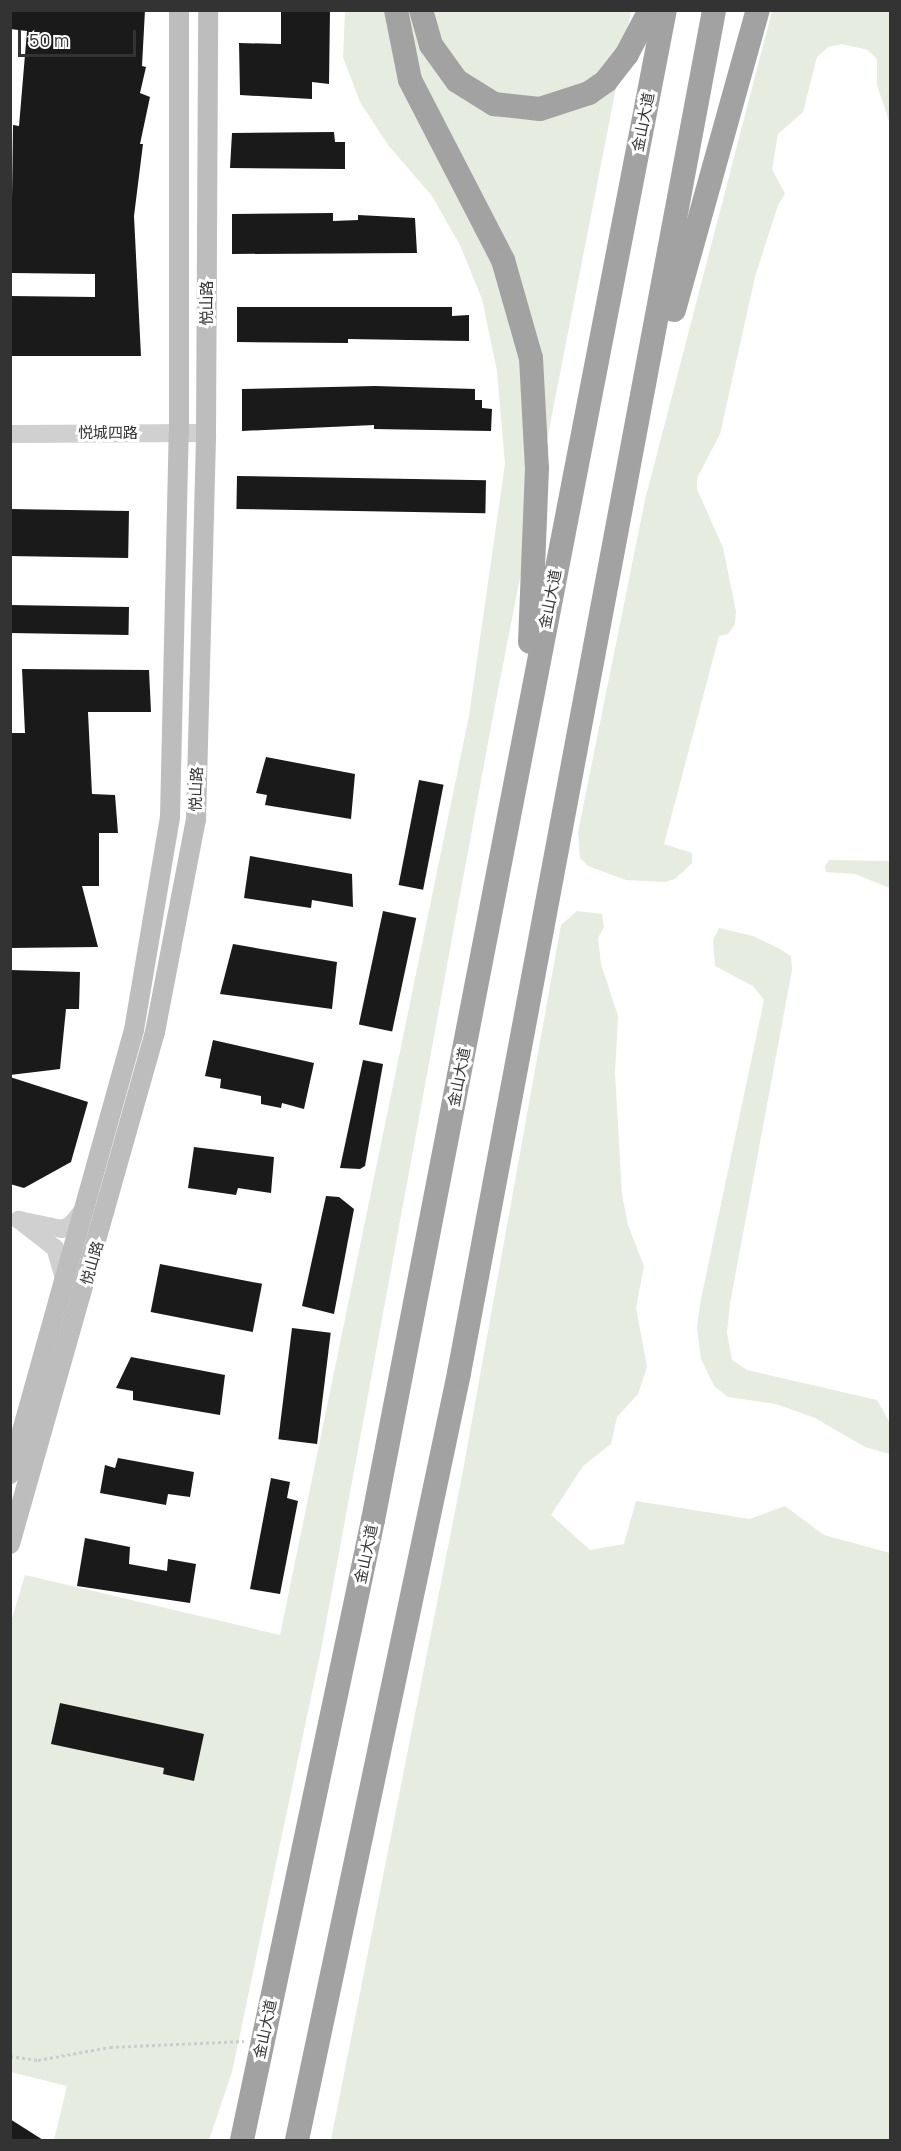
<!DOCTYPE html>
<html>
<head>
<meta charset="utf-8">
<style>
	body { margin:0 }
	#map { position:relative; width:901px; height:2151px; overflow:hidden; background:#fff; font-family:Manrope,"Noto Sans SC",sans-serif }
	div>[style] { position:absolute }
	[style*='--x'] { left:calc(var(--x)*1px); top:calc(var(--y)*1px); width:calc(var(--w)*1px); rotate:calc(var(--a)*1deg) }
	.green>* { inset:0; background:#e6ecdf }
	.building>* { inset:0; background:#1a1a1a; transform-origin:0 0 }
	.path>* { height:3px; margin-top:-1.5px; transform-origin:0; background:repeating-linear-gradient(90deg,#cdcdcd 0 3px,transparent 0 6px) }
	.tertiary>* { height:18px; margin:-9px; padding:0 9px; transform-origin:9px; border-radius:9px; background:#d0d0d0 }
	.secondary>* { height:20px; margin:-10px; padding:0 10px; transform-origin:10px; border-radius:10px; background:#bdbdbd }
	.trunk>* { height:24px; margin:-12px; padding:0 12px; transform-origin:12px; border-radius:12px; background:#a2a2a2 }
	span { translate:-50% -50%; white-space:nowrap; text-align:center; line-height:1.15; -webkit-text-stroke:6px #fff; paint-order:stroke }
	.street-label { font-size:15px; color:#333 }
	.frame { position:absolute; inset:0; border:12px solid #333; pointer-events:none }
	.scale { position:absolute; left:18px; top:30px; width:118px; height:27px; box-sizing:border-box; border:3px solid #333; border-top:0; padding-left:8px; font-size:18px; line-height:21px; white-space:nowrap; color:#333; -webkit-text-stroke:4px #fff; paint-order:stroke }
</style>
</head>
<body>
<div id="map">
	<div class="green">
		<div style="clip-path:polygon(345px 11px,631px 11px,492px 721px,322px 1645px,232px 2072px,209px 2140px,54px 2140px,67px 2086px,11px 2072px,10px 1625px,25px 1575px,280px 1635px,469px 716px,505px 464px,497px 371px,482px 299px,460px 245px,432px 196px,388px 145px,360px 102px,343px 57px)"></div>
		<div style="clip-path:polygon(772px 11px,890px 11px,890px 124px,877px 85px,877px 59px,868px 50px,842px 44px,828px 47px,817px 57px,803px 112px,778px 134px,772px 169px,785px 194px,778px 205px,755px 277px,720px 434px,697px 478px,697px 489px,723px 548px,736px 611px,735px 624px,728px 634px,719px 636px,664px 844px,692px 853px,692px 863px,675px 879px,665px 882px,626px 880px,588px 866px,580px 858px,578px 832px,645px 500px)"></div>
		<div style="clip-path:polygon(829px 860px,890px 861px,890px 888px,855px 874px,826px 872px,825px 866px)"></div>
		<div style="clip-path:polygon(577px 911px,602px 914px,604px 927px,598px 938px,601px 964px,618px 1016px,615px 1073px,622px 1195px,628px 1225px,644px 1266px,636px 1308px,647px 1367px,638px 1394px,617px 1417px,611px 1444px,583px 1466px,551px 1515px,590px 1550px,624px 1544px,636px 1501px,750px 1519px,785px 1506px,824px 1535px,890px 1553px,890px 2140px,331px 2140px,462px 1476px,561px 925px)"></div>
		<div style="clip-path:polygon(719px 928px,753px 936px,778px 948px,791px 956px,792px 970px,730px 1304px,727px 1333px,732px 1360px,747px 1370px,877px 1400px,890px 1423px,890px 1454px,865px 1447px,815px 1418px,776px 1404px,728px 1397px,714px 1386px,701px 1359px,697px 1327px,701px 1299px,764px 1000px,753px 986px,715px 966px,713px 940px)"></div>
	</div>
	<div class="building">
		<div style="clip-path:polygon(10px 10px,145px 10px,142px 66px,146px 67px,140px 93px,150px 97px,140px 144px,143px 144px,134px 216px,141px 356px,10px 356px,10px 296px,95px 297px,95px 274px,11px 273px,13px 125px,19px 126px,27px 31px,10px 29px)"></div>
		<div style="clip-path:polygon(281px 10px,330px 10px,329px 84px,312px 82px,312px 99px,240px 95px,239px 43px,281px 44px)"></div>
		<div style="clip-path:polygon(334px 132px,335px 142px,345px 142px,345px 169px,230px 168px,232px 133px)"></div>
		<div style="clip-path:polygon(333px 213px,333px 221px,358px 220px,358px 215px,415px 218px,417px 253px,232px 254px,232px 214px)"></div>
		<div style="clip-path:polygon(237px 307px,452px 307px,452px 316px,469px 315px,469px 341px,348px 339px,348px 343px,237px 342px)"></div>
		<div style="clip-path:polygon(375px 386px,475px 389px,475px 400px,482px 400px,482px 408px,492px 409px,491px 431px,374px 429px,374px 425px,242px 431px,242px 389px)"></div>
		<div style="left:237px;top:476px;width:249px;height:33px;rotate:1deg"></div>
		<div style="left:10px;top:509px;width:119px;height:47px;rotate:1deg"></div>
		<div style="left:10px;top:605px;width:119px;height:28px;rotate:1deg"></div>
		<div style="clip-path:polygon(22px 669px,149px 670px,151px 712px,88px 712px,92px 794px,115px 795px,118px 833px,99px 833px,99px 886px,82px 886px,98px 947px,10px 948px,10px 733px,25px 733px)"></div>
		<div style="clip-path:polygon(266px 757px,355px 774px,351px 819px,265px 805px,267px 795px,256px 793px)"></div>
		<div style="left:419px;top:780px;width:25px;height:107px;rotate:11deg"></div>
		<div style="clip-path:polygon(250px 856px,352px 874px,353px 907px,312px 900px,311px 908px,244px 898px)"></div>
		<div style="left:383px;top:911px;width:34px;height:116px;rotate:12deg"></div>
		<div style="clip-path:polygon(233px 944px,337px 962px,332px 1009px,220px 994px)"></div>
		<div style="clip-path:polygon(10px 970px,80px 972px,79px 1009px,66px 1009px,60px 1069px,10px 1075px)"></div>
		<div style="clip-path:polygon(213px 1040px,314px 1063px,304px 1109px,282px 1103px,281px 1108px,261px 1104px,261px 1096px,220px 1088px,221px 1079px,205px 1076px)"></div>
		<div style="clip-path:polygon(363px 1060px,383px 1064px,365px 1166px,360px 1169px,340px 1168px)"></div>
		<div style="clip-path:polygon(10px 1077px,88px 1102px,71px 1162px,24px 1188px,10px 1184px)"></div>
		<div style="clip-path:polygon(194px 1147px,274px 1157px,271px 1193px,238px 1188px,236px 1195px,188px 1188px)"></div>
		<div style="clip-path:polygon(326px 1196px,339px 1197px,354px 1209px,334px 1314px,302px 1306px)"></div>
		<div style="left:160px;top:1264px;width:104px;height:49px;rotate:11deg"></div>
		<div style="left:292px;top:1328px;width:39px;height:112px;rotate:7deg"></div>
		<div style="clip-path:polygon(131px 1357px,225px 1375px,220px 1415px,133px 1400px,133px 1391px,116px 1388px)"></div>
		<div style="clip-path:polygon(118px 1458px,194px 1472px,190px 1497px,168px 1494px,166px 1505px,100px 1493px,105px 1465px,115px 1468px)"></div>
		<div style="clip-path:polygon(271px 1478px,290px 1482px,287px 1498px,298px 1501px,280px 1594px,250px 1589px)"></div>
		<div style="clip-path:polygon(85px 1538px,130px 1547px,129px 1564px,167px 1571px,168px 1559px,196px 1564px,190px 1603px,77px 1586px)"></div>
		<div style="clip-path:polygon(60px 1703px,204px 1734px,194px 1781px,163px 1774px,164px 1768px,51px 1744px)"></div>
		<div style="clip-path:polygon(10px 2119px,43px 2140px,10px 2140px)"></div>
	</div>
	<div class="path">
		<div style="--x:10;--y:2056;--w:28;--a:8"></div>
		<div style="--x:38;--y:2060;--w:73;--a:-10.2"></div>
		<div style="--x:110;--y:2047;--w:134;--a:-2.6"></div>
	</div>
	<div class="tertiary">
		<div style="--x:10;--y:434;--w:196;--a:-0.3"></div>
		<div style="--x:65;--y:1282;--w:35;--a:-106"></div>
		<div style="--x:55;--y:1248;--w:46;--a:-142.1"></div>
		<div style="--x:19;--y:1220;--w:44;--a:11.8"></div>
		<div style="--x:62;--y:1229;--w:10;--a:-24"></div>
		<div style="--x:71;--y:1225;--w:22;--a:-51"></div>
	</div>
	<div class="secondary">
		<div style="--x:10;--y:1474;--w:461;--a:-74.4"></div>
		<div style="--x:134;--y:1030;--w:216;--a:-80.4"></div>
		<div style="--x:170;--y:817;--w:384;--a:-88.7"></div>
		<div style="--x:179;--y:433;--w:423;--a:-90"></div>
		<div style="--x:10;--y:1544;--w:532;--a:-74.19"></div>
		<div style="--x:155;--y:1032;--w:216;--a:-79.1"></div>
		<div style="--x:196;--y:820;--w:387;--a:-88.5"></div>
		<div style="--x:206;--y:433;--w:423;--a:-89.7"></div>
	</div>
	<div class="trunk">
		<div style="--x:396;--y:10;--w:71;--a:78.7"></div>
		<div style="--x:410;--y:80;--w:203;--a:62.7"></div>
		<div style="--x:503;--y:260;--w:102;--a:74.1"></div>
		<div style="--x:531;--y:358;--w:110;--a:86.9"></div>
		<div style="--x:537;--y:468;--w:174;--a:92.3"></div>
		<div style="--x:421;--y:10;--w:36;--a:74"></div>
		<div style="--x:431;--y:45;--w:44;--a:54.2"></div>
		<div style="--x:457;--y:81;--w:44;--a:31.9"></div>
		<div style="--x:494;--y:104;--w:46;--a:6.2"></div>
		<div style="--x:540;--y:109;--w:52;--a:-18.1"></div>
		<div style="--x:589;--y:93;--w:21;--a:-35"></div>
		<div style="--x:606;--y:81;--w:34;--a:-52"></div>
		<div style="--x:627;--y:54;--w:50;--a:-62.4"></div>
		<div style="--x:674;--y:310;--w:312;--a:-74.4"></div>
		<div style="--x:242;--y:2140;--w:634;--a:-78.07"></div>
		<div style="--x:373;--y:1520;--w:1538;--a:-79.06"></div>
		<div style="--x:297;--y:2140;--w:784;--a:-78.07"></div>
		<div style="--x:459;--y:1373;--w:1387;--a:-79.4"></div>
	</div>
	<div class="street-label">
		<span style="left:643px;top:122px;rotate:-79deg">金山大道</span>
		<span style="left:207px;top:303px;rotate:-90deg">悦山路</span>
		<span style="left:108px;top:433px">悦城四路</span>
		<span style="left:550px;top:599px;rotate:-79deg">金山大道</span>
		<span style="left:196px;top:789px;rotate:-88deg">悦山路</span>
		<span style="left:459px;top:1077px;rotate:-79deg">金山大道</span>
		<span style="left:92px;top:1263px;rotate:-74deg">悦山路</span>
		<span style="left:366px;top:1554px;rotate:-78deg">金山大道</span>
		<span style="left:265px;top:2029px;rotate:-78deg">金山大道</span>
	</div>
	<div class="frame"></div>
	<div class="scale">50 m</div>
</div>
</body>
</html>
